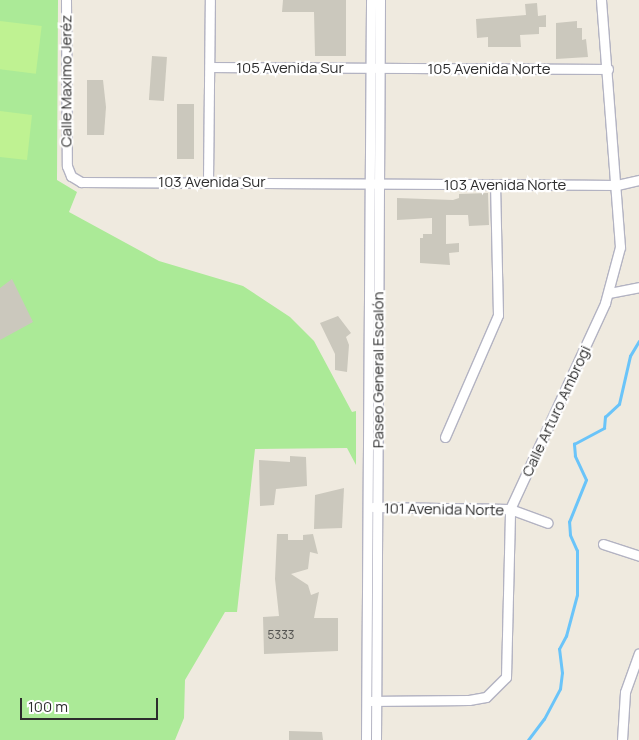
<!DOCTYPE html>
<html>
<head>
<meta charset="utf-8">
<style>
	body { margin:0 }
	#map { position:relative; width:639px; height:740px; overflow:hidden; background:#efeadf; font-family:Manrope,sans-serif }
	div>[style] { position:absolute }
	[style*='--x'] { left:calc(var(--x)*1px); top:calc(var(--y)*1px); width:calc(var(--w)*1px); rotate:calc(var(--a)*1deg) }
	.green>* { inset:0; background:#abea97 }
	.pitch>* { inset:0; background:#bff292; transform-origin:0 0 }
	.stream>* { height:2.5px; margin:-1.25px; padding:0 1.25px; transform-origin:1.25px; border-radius:1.25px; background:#6ac4f9 }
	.building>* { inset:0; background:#cbc8bd; transform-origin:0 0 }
	.roads { filter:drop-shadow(1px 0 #b3b3c2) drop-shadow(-1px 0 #b3b3c2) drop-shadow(0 1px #b3b3c2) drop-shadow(0 -1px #b3b3c2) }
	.minor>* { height:9px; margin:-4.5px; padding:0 4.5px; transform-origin:4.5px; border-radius:4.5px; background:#fff }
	span { translate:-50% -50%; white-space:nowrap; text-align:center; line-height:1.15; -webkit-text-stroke:4.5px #fff; paint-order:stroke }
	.number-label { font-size:12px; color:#545451 }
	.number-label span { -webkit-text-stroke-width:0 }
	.street-label { font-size:15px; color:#2d2d2d }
	.scale { position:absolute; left:20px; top:698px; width:138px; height:22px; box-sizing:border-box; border:2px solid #2d2d2d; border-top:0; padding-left:6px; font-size:15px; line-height:18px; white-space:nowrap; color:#2d2d2d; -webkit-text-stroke:4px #fff; paint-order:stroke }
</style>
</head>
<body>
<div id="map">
	<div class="green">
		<div style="clip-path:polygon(0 0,58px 0,57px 180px,77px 192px,69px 212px,159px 261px,243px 286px,290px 317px,314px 341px,352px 412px,356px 411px,356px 465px,347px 448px,255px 449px,237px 612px,225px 612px,185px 680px,184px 718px,175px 740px,0 740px)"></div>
	</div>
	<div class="pitch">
		<div style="left:0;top:21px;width:42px;height:48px;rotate:7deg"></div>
		<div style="clip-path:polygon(0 111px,32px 115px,27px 160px,0 157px)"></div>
	</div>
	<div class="stream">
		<div style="--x:528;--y:740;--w:26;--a:-53"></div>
		<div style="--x:544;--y:719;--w:34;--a:-62"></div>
		<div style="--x:560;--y:689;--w:16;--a:-83"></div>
		<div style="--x:562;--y:673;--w:24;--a:-97"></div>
		<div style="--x:559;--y:649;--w:15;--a:-62"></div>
		<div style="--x:566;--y:636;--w:42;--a:-75"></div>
		<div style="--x:577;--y:595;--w:44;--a:-90"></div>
		<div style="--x:577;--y:551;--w:17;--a:-114"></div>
		<div style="--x:570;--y:535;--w:13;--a:-94"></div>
		<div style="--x:569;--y:522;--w:45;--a:-68"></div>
		<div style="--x:586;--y:480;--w:26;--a:-115"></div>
		<div style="--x:575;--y:456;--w:12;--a:-95"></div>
		<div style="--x:574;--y:444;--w:34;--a:-28"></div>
		<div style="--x:604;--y:428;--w:11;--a:-85"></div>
		<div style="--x:605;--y:417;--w:19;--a:-43"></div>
		<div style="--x:619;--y:404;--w:49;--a:-77.1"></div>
		<div style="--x:630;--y:356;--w:17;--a:-59"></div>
	</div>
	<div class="building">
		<div style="clip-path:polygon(283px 0,346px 0,346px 56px,315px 56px,314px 12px,282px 12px)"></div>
		<div style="clip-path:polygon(537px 3px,538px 16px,546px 15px,546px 27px,539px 27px,539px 34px,520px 35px,521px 47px,488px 47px,488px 37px,477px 38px,476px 19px,526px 15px,525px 4px)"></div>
		<div style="clip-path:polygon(577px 21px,577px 28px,582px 28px,582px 40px,586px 39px,588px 57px,556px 59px,556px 23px)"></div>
		<div style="left:152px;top:56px;width:15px;height:44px;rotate:4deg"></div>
		<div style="clip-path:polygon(87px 80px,103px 80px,106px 107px,104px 135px,87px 135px)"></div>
		<div style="left:194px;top:104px;width:55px;height:17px;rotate:90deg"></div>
		<div style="clip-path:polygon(488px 193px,489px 225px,469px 226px,468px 215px,446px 215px,446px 244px,459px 243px,459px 252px,449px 253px,450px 265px,420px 263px,420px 238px,423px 238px,423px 234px,432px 234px,432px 218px,397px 220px,397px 198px,453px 200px,459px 198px,459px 194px)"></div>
		<div style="clip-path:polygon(12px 279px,33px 322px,0 340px,0 288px)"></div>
		<div style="clip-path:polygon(338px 316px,351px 333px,346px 337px,349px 345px,347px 372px,335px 370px,335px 354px,320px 323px)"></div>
		<div style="clip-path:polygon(290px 456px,306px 457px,307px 486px,276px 489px,274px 505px,260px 506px,259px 460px,290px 462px)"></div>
		<div style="clip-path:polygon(344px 488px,342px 528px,314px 529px,315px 495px)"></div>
		<div style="clip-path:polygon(277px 534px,288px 534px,288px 540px,303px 540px,303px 535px,313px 534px,318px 554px,310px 552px,308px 569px,291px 574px,308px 585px,311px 595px,319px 592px,314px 618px,338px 618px,338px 651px,264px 654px,263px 617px,279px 616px,275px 579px)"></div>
		<div style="clip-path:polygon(289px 731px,322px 732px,323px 740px,289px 740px)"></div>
	</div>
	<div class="roads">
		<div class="minor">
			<div style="--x:66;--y:0;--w:166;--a:89.7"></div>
			<div style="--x:67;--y:166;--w:11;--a:68"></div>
			<div style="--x:71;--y:176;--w:12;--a:31"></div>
			<div style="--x:81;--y:182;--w:536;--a:0.32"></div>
			<div style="--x:617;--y:185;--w:23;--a:-13"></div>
			<div style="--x:210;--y:67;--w:398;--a:0.3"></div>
			<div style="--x:208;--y:181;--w:181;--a:-89.4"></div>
			<div style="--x:609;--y:293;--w:31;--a:-11"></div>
			<div style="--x:445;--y:437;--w:133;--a:-66.5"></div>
			<div style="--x:498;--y:315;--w:131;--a:-91.3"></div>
			<div style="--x:373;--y:507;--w:137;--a:0.8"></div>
			<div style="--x:510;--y:509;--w:40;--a:20.2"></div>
			<div style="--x:603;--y:544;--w:38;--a:18"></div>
			<div style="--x:367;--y:701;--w:102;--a:-0.6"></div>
			<div style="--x:469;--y:700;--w:17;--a:-10"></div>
			<div style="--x:486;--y:697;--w:28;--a:-45"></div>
			<div style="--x:506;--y:677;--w:168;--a:-88.6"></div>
			<div style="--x:510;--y:509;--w:227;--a:-65.2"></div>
			<div style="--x:605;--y:303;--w:58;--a:-75"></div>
			<div style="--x:620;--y:247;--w:248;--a:-94.4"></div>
			<div style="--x:366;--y:740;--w:740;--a:-89.61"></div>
			<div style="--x:376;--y:740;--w:740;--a:-89.69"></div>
			<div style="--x:622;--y:740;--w:48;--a:-86.4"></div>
			<div style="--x:625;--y:692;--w:41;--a:-70.3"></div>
		</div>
	</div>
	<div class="number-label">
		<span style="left:281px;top:635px">5333</span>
	</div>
	<div class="street-label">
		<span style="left:290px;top:68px">105 Avenida Sur</span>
		<span style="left:489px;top:69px">105 Avenida Norte</span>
		<span style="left:66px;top:81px;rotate:-90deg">Calle Maximo Jeréz</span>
		<span style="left:212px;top:182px">103 Avenida Sur</span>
		<span style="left:505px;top:185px">103 Avenida Norte</span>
		<span style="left:378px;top:370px;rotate:-90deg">Paseo General Escalón</span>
		<span style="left:556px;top:411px;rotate:-65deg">Calle Arturo Ambrogi</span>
		<span style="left:444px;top:509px;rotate:1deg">101 Avenida Norte</span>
	</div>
	<div class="scale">100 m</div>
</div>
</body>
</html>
